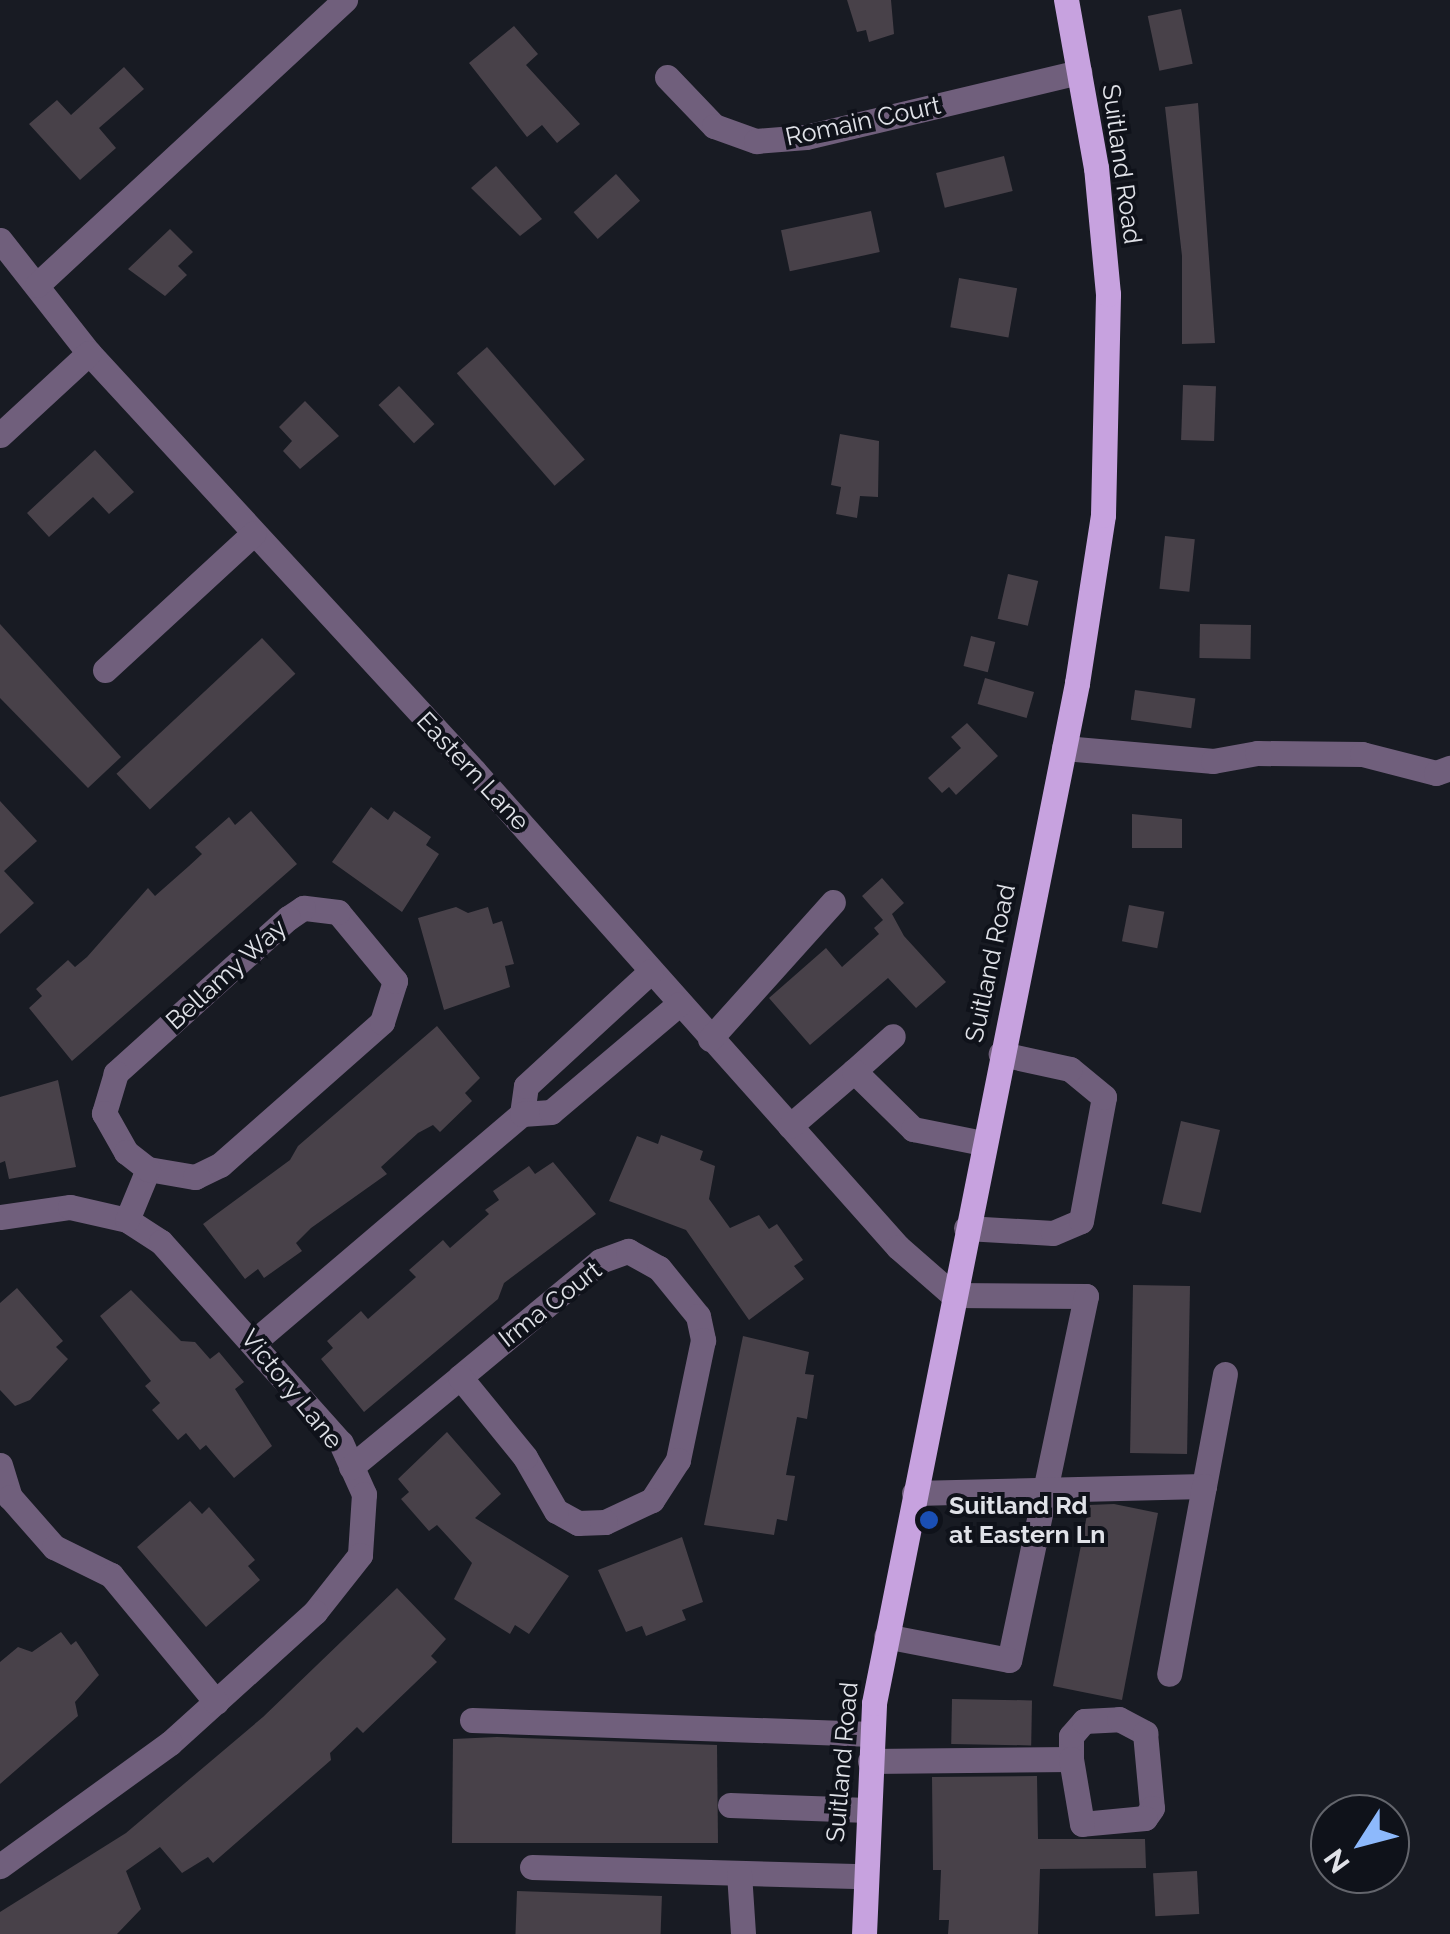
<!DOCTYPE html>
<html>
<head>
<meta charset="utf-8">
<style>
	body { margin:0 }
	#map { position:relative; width:1450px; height:1934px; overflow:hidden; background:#181b23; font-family:Raleway,sans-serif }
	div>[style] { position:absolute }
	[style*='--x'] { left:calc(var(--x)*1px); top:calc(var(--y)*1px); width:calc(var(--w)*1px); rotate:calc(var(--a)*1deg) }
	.building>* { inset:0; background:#484149; transform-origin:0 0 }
	.minor>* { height:25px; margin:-12.5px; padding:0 12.5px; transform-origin:12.5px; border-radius:12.5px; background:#705f7c }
	.major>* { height:25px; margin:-12.5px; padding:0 12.5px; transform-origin:12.5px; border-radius:12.5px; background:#c7a2df }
	.dots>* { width:28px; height:28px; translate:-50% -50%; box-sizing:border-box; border:5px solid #0f121a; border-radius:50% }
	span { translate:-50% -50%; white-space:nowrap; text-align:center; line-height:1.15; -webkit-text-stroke:8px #0f121a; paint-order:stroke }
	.street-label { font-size:25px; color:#e0e2e8 }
	.poi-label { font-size:25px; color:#e0e2e8; font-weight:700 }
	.left { translate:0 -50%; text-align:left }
	.north { position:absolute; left:1310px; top:1794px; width:100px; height:100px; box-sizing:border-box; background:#0f121a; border:2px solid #63656c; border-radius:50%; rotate:234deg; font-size:28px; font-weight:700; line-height:40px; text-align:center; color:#e0e2e8 }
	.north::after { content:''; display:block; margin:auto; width:35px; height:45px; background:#8db9fc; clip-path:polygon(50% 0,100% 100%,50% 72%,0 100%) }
</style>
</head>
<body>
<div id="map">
	<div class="building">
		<div style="clip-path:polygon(847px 0,891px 0,894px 34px,869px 42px,866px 30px,857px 32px)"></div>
		<div style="left:1181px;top:9px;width:56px;height:34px;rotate:78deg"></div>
		<div style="clip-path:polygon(514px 26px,538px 54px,526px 65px,580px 124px,557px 143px,542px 125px,527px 137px,469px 63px)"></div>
		<div style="clip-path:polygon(124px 67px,144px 89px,99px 128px,116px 148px,80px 180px,29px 124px,57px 100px,71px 115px)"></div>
		<div style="clip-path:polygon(1198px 103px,1215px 343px,1182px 344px,1182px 256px,1165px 107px)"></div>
		<div style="left:1004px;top:156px;width:36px;height:70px;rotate:76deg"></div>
		<div style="clip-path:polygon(496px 166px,542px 219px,520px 236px,471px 188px)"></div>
		<div style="left:616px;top:174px;width:36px;height:57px;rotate:48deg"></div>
		<div style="left:871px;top:211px;width:42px;height:92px;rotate:78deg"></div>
		<div style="clip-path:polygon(170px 229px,193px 252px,178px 266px,187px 275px,165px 296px,128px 269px)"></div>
		<div style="left:959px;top:278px;width:59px;height:50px;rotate:10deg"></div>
		<div style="left:487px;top:347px;width:149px;height:40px;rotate:49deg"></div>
		<div style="left:1183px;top:385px;width:33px;height:55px;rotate:2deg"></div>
		<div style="left:399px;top:386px;width:52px;height:28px;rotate:47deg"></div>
		<div style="clip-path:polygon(305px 401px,339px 436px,300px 469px,283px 451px,292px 441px,279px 427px)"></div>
		<div style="clip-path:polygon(840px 434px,879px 441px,878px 497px,860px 496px,857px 518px,836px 514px,841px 487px,831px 485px)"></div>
		<div style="clip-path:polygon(95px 450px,134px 492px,109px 514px,93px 497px,49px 537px,27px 513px)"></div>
		<div style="left:1165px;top:536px;width:30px;height:53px;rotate:6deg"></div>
		<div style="left:1008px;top:574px;width:31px;height:46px;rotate:13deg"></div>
		<div style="clip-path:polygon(0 624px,121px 757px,88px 788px,0 698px)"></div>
		<div style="left:1200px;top:624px;width:51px;height:34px;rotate:1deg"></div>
		<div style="left:971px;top:636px;width:25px;height:31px;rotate:14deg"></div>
		<div style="left:262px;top:638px;width:49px;height:199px;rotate:47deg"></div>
		<div style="left:985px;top:678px;width:51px;height:27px;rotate:16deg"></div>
		<div style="left:1135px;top:690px;width:61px;height:30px;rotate:8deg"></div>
		<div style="clip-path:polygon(967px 723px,998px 756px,956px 795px,949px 787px,942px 793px,928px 778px,961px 748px,951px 737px)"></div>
		<div style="clip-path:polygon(0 801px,37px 841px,4px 871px,34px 903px,0 934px)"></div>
		<div style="clip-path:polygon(371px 807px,388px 820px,394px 811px,431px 837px,426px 845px,439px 854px,402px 912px,332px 862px)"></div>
		<div style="clip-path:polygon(251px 811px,297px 864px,72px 1061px,29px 1008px,42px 996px,36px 989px,68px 960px,75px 967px,87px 957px,148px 888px,155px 896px,189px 866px,202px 854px,195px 847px,229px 817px,235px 825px)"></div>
		<div style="clip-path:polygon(1132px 814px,1182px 819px,1182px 848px,1132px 848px)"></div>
		<div style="clip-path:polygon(882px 878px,904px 903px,892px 914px,904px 936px,946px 982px,916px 1008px,888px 978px,810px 1045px,769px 998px,826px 948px,842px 967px,879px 934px,874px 928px,883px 920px,862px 896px)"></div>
		<div style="left:1129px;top:905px;width:36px;height:37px;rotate:11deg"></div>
		<div style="clip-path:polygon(456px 907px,468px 913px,488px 907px,493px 924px,502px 921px,514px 964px,505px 966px,510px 987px,444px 1010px,418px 918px)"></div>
		<div style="clip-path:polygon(437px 1026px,480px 1078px,465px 1093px,472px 1101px,440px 1132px,433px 1125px,418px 1133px,381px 1167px,387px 1174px,311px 1228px,296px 1243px,302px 1251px,264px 1278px,258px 1269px,245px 1279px,203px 1224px,290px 1160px,298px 1146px)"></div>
		<div style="clip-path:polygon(58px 1080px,76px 1167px,9px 1179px,5px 1161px,0 1163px,0 1097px)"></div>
		<div style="left:1181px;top:1121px;width:40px;height:85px;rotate:13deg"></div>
		<div style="clip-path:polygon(661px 1135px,703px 1151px,700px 1160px,715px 1166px,709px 1199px,730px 1228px,759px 1215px,769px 1229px,777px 1224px,803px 1260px,794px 1266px,804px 1279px,749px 1320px,686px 1230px,609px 1201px,637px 1136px,658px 1144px)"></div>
		<div style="clip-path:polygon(553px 1162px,596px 1214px,504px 1283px,498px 1299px,364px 1412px,321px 1359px,333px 1348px,327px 1341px,361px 1311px,368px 1319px,416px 1277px,409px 1270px,443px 1240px,450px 1248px,489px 1214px,485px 1210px,499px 1200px,493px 1191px,529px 1166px,535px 1174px)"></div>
		<div style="left:1133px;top:1285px;width:57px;height:168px;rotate:1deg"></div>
		<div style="clip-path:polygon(17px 1288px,63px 1341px,56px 1347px,68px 1359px,30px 1400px,15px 1406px,0 1390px,0 1303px)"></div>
		<div style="clip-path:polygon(131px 1290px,181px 1341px,195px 1342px,210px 1359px,219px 1352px,244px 1382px,235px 1389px,272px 1446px,234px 1478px,206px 1445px,200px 1450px,186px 1433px,178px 1440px,152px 1410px,160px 1403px,145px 1386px,151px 1381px,100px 1316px)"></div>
		<div style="clip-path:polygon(743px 1336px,809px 1352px,805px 1374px,814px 1375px,807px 1419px,797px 1417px,786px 1475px,795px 1476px,787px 1521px,777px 1519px,774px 1535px,704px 1525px)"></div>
		<div style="clip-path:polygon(447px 1432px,501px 1494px,475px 1518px,569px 1576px,529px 1634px,515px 1625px,510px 1634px,454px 1599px,472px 1563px,437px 1525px,429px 1531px,401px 1499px,409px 1492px,398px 1479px)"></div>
		<div style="clip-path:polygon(190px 1501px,202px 1514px,209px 1507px,255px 1560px,248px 1566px,260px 1580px,206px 1627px,137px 1547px)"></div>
		<div style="clip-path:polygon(1114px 1504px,1158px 1513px,1122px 1700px,1053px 1686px,1089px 1505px)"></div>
		<div style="clip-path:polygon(682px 1537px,703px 1602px,682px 1610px,686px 1620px,646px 1636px,642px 1626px,626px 1632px,598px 1570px)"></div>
		<div style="clip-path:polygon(397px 1588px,446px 1639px,431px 1656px,437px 1662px,363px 1733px,357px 1727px,330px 1753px,331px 1760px,213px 1863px,208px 1857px,182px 1873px,160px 1847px,126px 1871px,141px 1909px,117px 1934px,0 1934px,0 1912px,126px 1833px,263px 1717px)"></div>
		<div style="clip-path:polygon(61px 1632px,71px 1645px,76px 1641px,99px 1675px,75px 1702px,78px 1716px,0 1784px,0 1662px,18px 1647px,32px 1652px)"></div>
		<div style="left:952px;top:1699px;width:80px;height:45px;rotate:1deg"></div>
		<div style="clip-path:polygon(497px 1737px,717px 1745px,718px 1843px,452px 1843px,453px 1739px)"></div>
		<div style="clip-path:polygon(1037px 1776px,1038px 1839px,1145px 1839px,1146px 1868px,1040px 1869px,1038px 1934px,948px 1934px,949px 1920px,939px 1920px,941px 1870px,933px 1870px,932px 1777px)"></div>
		<div style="left:1197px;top:1871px;width:43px;height:44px;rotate:87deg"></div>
		<div style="left:517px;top:1891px;width:145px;height:43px;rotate:2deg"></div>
	</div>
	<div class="minor">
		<div style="--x:667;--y:77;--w:68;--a:46.2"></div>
		<div style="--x:714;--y:126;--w:45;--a:19.7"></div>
		<div style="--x:756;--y:141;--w:50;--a:-4.6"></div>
		<div style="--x:806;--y:137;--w:281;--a:-13.4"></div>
		<div style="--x:0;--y:240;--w:144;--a:51.8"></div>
		<div style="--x:89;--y:353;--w:568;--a:47.35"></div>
		<div style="--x:474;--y:771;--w:637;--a:48.31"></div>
		<div style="--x:898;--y:1247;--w:73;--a:41.1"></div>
		<div style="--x:953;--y:1295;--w:133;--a:0.4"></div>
		<div style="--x:1086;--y:1296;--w:372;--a:101.9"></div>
		<div style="--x:1009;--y:1660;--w:125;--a:-169"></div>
		<div style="--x:37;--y:285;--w:420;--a:-42.8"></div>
		<div style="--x:0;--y:435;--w:121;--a:-42.7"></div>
		<div style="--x:105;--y:670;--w:202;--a:-42.6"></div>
		<div style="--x:1064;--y:748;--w:150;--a:5"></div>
		<div style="--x:1213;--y:761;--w:45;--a:-10.3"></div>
		<div style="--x:1257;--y:753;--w:105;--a:0.5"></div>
		<div style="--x:1362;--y:754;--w:76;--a:14.4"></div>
		<div style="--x:1436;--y:773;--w:15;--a:-20"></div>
		<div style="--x:710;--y:1039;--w:184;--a:-48.1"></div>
		<div style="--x:854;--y:1071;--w:52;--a:-41.9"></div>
		<div style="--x:522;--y:1114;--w:28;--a:-82"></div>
		<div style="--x:526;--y:1086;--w:170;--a:-42.6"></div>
		<div style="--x:790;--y:1126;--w:84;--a:-40.7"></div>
		<div style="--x:854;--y:1071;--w:83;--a:44.5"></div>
		<div style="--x:913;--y:1129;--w:71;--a:11.3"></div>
		<div style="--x:0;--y:1217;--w:71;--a:-8.1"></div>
		<div style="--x:70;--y:1207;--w:58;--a:12.8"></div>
		<div style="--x:127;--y:1220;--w:40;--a:32.9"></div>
		<div style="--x:161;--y:1242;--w:270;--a:48.2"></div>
		<div style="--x:341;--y:1443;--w:56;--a:65.7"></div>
		<div style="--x:364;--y:1494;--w:61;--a:93.8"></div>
		<div style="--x:360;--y:1555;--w:73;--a:128.3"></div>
		<div style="--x:315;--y:1612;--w:195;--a:137.9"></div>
		<div style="--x:170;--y:1743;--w:210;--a:144.1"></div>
		<div style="--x:127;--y:1220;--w:55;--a:-67.6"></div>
		<div style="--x:148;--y:1169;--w:48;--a:9.7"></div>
		<div style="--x:195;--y:1177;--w:28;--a:-26"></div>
		<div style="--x:220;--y:1165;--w:216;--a:-41.4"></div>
		<div style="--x:382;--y:1022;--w:43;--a:-72.4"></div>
		<div style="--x:395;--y:981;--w:89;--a:-129.6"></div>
		<div style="--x:338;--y:912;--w:35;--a:-173"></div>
		<div style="--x:303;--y:908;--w:18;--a:146"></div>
		<div style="--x:288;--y:918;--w:232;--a:138"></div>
		<div style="--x:116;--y:1073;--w:42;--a:106.7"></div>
		<div style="--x:104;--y:1113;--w:45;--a:60.6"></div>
		<div style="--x:126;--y:1152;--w:28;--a:38"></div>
		<div style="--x:966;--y:1228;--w:87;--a:3.3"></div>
		<div style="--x:1053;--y:1233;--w:30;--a:-23"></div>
		<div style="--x:1081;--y:1221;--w:126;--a:-79.5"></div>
		<div style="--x:1104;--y:1097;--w:44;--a:-140.5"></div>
		<div style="--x:1070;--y:1069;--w:71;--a:-167.7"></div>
		<div style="--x:255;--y:1341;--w:350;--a:-40.4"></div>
		<div style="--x:522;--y:1114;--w:29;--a:-4"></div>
		<div style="--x:551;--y:1112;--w:167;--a:-40.2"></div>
		<div style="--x:0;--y:1465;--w:34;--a:73"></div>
		<div style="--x:10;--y:1497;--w:67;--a:48.7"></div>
		<div style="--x:54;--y:1547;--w:64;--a:26.2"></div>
		<div style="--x:111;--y:1575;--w:165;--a:50.4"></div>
		<div style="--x:351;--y:1467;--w:141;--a:-39.5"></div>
		<div style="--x:460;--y:1377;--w:182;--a:-39.6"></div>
		<div style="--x:600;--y:1261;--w:30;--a:-20"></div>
		<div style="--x:628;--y:1251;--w:35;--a:29"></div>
		<div style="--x:659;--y:1268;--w:62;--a:50.9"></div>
		<div style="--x:698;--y:1316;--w:25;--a:78"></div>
		<div style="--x:703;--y:1340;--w:123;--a:101.8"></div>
		<div style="--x:678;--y:1460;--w:48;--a:123"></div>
		<div style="--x:652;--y:1500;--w:52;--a:154.9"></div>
		<div style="--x:605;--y:1522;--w:27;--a:178"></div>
		<div style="--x:578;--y:1523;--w:25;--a:-151"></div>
		<div style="--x:556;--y:1511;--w:62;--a:-119.9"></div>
		<div style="--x:525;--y:1457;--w:103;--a:-129.1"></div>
		<div style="--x:1204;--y:1486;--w:114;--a:-79.4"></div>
		<div style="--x:914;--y:1493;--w:290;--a:-1.4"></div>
		<div style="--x:1204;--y:1486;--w:191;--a:100.5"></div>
		<div style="--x:472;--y:1720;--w:400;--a:2"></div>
		<div style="--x:870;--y:1761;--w:201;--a:-0.6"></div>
		<div style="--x:1071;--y:1759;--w:23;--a:-90"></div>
		<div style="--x:1071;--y:1736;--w:20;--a:-49"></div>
		<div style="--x:1084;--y:1721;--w:35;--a:-3"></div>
		<div style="--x:1119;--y:1719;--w:30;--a:28"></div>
		<div style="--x:1145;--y:1733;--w:75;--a:84.7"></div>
		<div style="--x:1152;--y:1808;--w:12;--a:125"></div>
		<div style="--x:1145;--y:1818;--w:63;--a:174.6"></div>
		<div style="--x:1082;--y:1824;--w:66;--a:-99.6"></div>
		<div style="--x:730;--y:1805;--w:138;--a:2.1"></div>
		<div style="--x:532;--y:1867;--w:332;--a:1.6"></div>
		<div style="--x:739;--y:1873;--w:61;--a:86.2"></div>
	</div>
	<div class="major">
		<div style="--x:864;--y:1934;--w:231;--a:-87.5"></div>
		<div style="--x:874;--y:1703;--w:1040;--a:-78.74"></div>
		<div style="--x:1077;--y:683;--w:170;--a:-81.2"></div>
		<div style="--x:1103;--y:515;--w:221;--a:-88.7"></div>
		<div style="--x:1108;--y:294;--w:127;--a:-95.4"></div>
		<div style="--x:1096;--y:168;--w:171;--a:-100.1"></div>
	</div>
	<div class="dots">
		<div style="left:929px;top:1520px;background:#1a4fb4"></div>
	</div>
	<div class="street-label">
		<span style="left:863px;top:121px;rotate:-12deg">Romain Court</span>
		<span style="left:1122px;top:164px;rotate:82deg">Suitland Road</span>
		<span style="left:473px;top:771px;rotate:47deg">Eastern Lane</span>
		<span style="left:990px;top:963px;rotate:-78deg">Suitland Road</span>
		<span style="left:226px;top:974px;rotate:-42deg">Bellamy Way</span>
		<span style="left:550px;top:1304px;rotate:-38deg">Irma Court</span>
		<span style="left:292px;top:1389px;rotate:51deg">Victory Lane</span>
		<span style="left:842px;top:1762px;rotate:-85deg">Suitland Road</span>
	</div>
	<div class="poi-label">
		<span class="left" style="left:949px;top:1520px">Suitland Rd<br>at Eastern Ln</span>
	</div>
	<div class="north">N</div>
</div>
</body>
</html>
